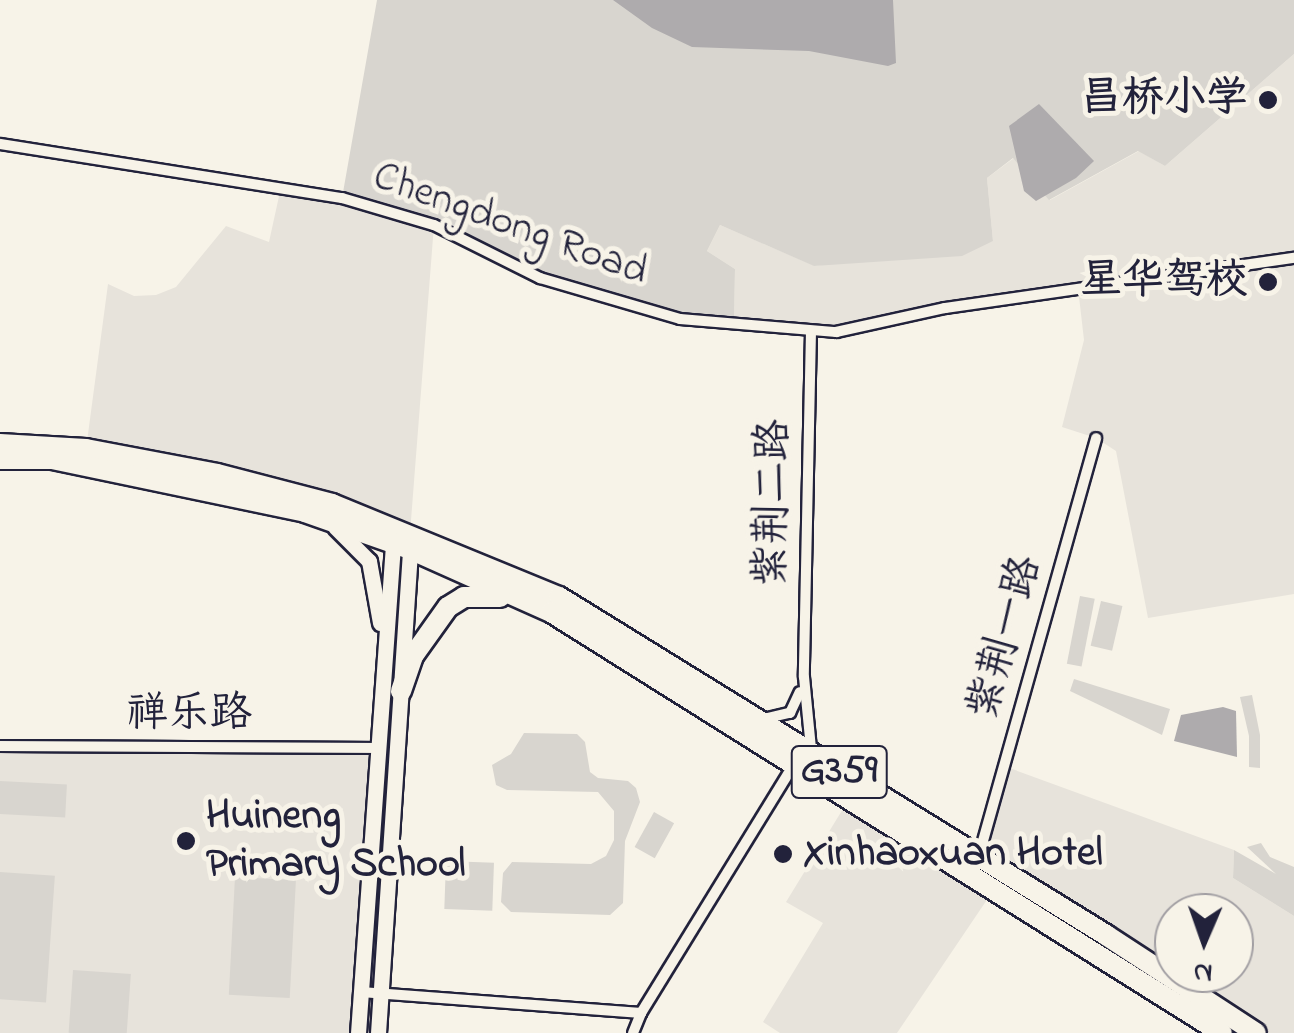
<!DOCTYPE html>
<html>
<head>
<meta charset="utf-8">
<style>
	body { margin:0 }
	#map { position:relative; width:1294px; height:1033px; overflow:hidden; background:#f7f3e8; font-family:"Indie Flower","LXGW WenKai TC",sans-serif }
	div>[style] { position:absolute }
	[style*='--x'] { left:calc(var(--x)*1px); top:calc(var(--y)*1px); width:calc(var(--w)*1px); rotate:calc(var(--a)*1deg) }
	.built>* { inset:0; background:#e7e3db; transform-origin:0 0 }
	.green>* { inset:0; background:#d8d5cf; transform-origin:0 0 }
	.water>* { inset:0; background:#aeabad }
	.roads { filter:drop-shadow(2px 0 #22223b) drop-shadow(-2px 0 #22223b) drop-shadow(0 2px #22223b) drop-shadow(0 -2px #22223b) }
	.street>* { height:10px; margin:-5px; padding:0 5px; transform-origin:5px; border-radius:5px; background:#f7f3e8 }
	.secondary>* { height:15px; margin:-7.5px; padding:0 7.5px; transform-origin:7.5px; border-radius:7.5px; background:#f7f3e8 }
	.highway>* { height:20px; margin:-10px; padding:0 10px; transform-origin:10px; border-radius:10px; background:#f7f3e8 }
	.dots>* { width:28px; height:28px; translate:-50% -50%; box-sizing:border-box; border:5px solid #f7f3e8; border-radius:50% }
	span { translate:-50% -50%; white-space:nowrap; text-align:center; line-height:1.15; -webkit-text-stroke:10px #f7f3e8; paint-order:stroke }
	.shield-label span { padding:2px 8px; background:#f7f3e8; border:2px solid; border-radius:8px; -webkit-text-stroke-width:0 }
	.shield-label { font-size:40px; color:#22223b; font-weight:700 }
	.poi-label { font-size:42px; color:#22223b; font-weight:700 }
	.right { translate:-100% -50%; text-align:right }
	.left { translate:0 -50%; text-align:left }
	.street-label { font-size:42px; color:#22223b }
	.north { position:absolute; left:1154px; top:893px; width:100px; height:100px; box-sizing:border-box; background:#f7f3e8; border:2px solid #a29fa3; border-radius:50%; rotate:182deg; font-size:28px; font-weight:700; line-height:40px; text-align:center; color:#22223b }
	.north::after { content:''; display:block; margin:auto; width:35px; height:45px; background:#22223b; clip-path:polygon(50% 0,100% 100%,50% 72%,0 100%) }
</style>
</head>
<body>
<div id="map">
	<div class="built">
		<div style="clip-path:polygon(1294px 54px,1294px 594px,1148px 618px,1116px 451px,1096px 438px,1062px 427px,1084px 340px,1078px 288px,836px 332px,734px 324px,735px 269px,707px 251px,720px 225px,815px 266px,993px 241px,987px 178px,1014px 158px,1050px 200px,1139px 151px,1165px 166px)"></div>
		<div style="clip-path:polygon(281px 187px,434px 225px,410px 533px,86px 449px,108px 284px,134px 296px,156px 295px,176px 287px,226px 226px,269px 242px)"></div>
		<div style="left:0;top:746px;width:378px;height:287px"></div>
		<div style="clip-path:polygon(evenodd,1004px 766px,1234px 850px,1233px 878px,1294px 916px,1294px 1033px,1256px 1033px,1005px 873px,897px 1033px,780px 1033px,763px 1022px,823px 923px,786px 902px,849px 799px,978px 856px,1004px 766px,1174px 913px,1234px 913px,1234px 973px,1174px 973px,1174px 913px)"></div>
	</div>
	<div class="green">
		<div style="clip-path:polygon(377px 0,1294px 0,1294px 54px,1165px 166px,1138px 151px,1049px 200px,1013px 158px,987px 178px,993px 241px,962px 256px,814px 266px,720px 225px,707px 251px,735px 269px,734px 324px,680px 319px,540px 278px,434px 225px,342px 198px)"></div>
		<div style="left:1080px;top:596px;width:15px;height:69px;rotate:11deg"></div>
		<div style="left:1101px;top:601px;width:22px;height:46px;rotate:13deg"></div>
		<div style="clip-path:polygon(1074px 679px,1170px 709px,1162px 735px,1070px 691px)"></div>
		<div style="clip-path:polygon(1252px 695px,1260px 735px,1260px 768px,1249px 767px,1249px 736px,1240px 697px)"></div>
		<div style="clip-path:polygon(524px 733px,577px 734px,585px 742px,590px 772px,598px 778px,628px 781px,636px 788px,640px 802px,625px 841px,623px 903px,610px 915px,511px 912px,501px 902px,503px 873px,512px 862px,591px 864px,606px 856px,614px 840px,614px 811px,598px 792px,507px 790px,496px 785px,492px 765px,511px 754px)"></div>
		<div style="left:0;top:781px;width:67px;height:33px;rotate:3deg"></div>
		<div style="left:654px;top:812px;width:23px;height:40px;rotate:29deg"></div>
		<div style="clip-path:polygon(1261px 843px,1270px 857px,1294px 867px,1294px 916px,1233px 878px,1234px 850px,1276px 874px,1247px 847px)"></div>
		<div style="left:446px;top:861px;width:48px;height:48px;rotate:2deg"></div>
		<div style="left:0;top:872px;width:55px;height:127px;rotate:4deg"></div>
		<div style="left:235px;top:877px;width:61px;height:118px;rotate:3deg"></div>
		<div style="left:73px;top:970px;width:58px;height:63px;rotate:4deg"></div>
	</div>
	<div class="water">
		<div style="clip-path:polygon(613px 0,893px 0,896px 63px,888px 66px,809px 51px,692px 47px,652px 28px)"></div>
		<div style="clip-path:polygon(1039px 104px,1094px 161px,1076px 178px,1036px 201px,1024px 191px,1009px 126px)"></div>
		<div style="clip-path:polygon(1223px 707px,1236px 711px,1237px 757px,1174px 741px,1181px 715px)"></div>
	</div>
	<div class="roads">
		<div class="street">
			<div style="--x:0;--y:144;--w:346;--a:9"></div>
			<div style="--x:342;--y:198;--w:96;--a:16.4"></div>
			<div style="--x:434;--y:225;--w:119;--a:26.6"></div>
			<div style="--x:540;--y:278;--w:146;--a:16.3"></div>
			<div style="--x:680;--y:319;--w:157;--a:4.8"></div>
			<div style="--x:836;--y:332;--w:112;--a:-12.4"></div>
			<div style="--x:945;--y:308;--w:353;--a:-8.2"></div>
			<div style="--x:811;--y:331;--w:346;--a:91.2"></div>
			<div style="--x:804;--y:677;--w:71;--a:84.4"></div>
			<div style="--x:763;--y:719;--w:28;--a:-13"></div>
			<div style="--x:790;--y:713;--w:23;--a:-65"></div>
			<div style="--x:0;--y:746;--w:378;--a:0.3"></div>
			<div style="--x:979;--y:855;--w:433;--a:-74.3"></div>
			<div style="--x:361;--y:992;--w:281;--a:4.3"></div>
			<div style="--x:633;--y:1033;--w:22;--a:-68"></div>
			<div style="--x:641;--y:1013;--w:290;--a:-58.4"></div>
		</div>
		<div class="secondary">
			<div style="--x:335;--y:527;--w:48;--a:45"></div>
			<div style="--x:369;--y:561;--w:63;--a:79.9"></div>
			<div style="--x:358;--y:1033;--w:491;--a:-85.9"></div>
			<div style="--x:378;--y:1033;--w:485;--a:-86.2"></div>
		</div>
		<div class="highway">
			<div style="--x:0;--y:444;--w:86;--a:3.3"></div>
			<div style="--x:86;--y:449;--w:133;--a:10.8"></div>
			<div style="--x:217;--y:474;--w:119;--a:14.6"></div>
			<div style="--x:332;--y:504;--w:245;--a:22.3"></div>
			<div style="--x:559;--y:597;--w:643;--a:31.71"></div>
			<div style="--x:1106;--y:935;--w:179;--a:33.2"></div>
			<div style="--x:0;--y:459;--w:52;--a:0"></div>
			<div style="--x:52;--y:459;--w:258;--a:11.8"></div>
			<div style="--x:305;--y:512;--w:111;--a:19.4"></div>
			<div style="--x:410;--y:549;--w:154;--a:24.1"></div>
			<div style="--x:551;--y:612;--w:792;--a:32.11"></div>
			<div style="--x:401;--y:691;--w:37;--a:-71"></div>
			<div style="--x:413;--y:656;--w:60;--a:-54.5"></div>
			<div style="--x:448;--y:607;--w:19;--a:-32"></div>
			<div style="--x:464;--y:597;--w:36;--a:0"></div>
		</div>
	</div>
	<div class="dots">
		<div style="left:1268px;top:100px;background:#22223b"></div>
		<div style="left:1268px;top:282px;background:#22223b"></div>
		<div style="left:186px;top:841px;background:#22223b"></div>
		<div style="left:783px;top:854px;background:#22223b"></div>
	</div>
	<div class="shield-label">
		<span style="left:839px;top:772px">G359</span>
	</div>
	<div class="poi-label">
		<span class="right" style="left:1248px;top:100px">昌桥小学</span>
		<span class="right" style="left:1248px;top:282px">星华驾校</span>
		<span class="left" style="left:206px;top:841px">Huineng<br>Primary School</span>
		<span class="left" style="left:803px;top:854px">Xinhaoxuan Hotel</span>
	</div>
	<div class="street-label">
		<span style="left:510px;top:225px;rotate:20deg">Chengdong Road</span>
		<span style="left:774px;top:503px;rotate:-89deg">紫荆二路</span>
		<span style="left:1006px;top:638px;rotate:-74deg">紫荆一路</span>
		<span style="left:189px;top:715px">禅乐路</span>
	</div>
	<div class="north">N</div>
</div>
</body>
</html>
